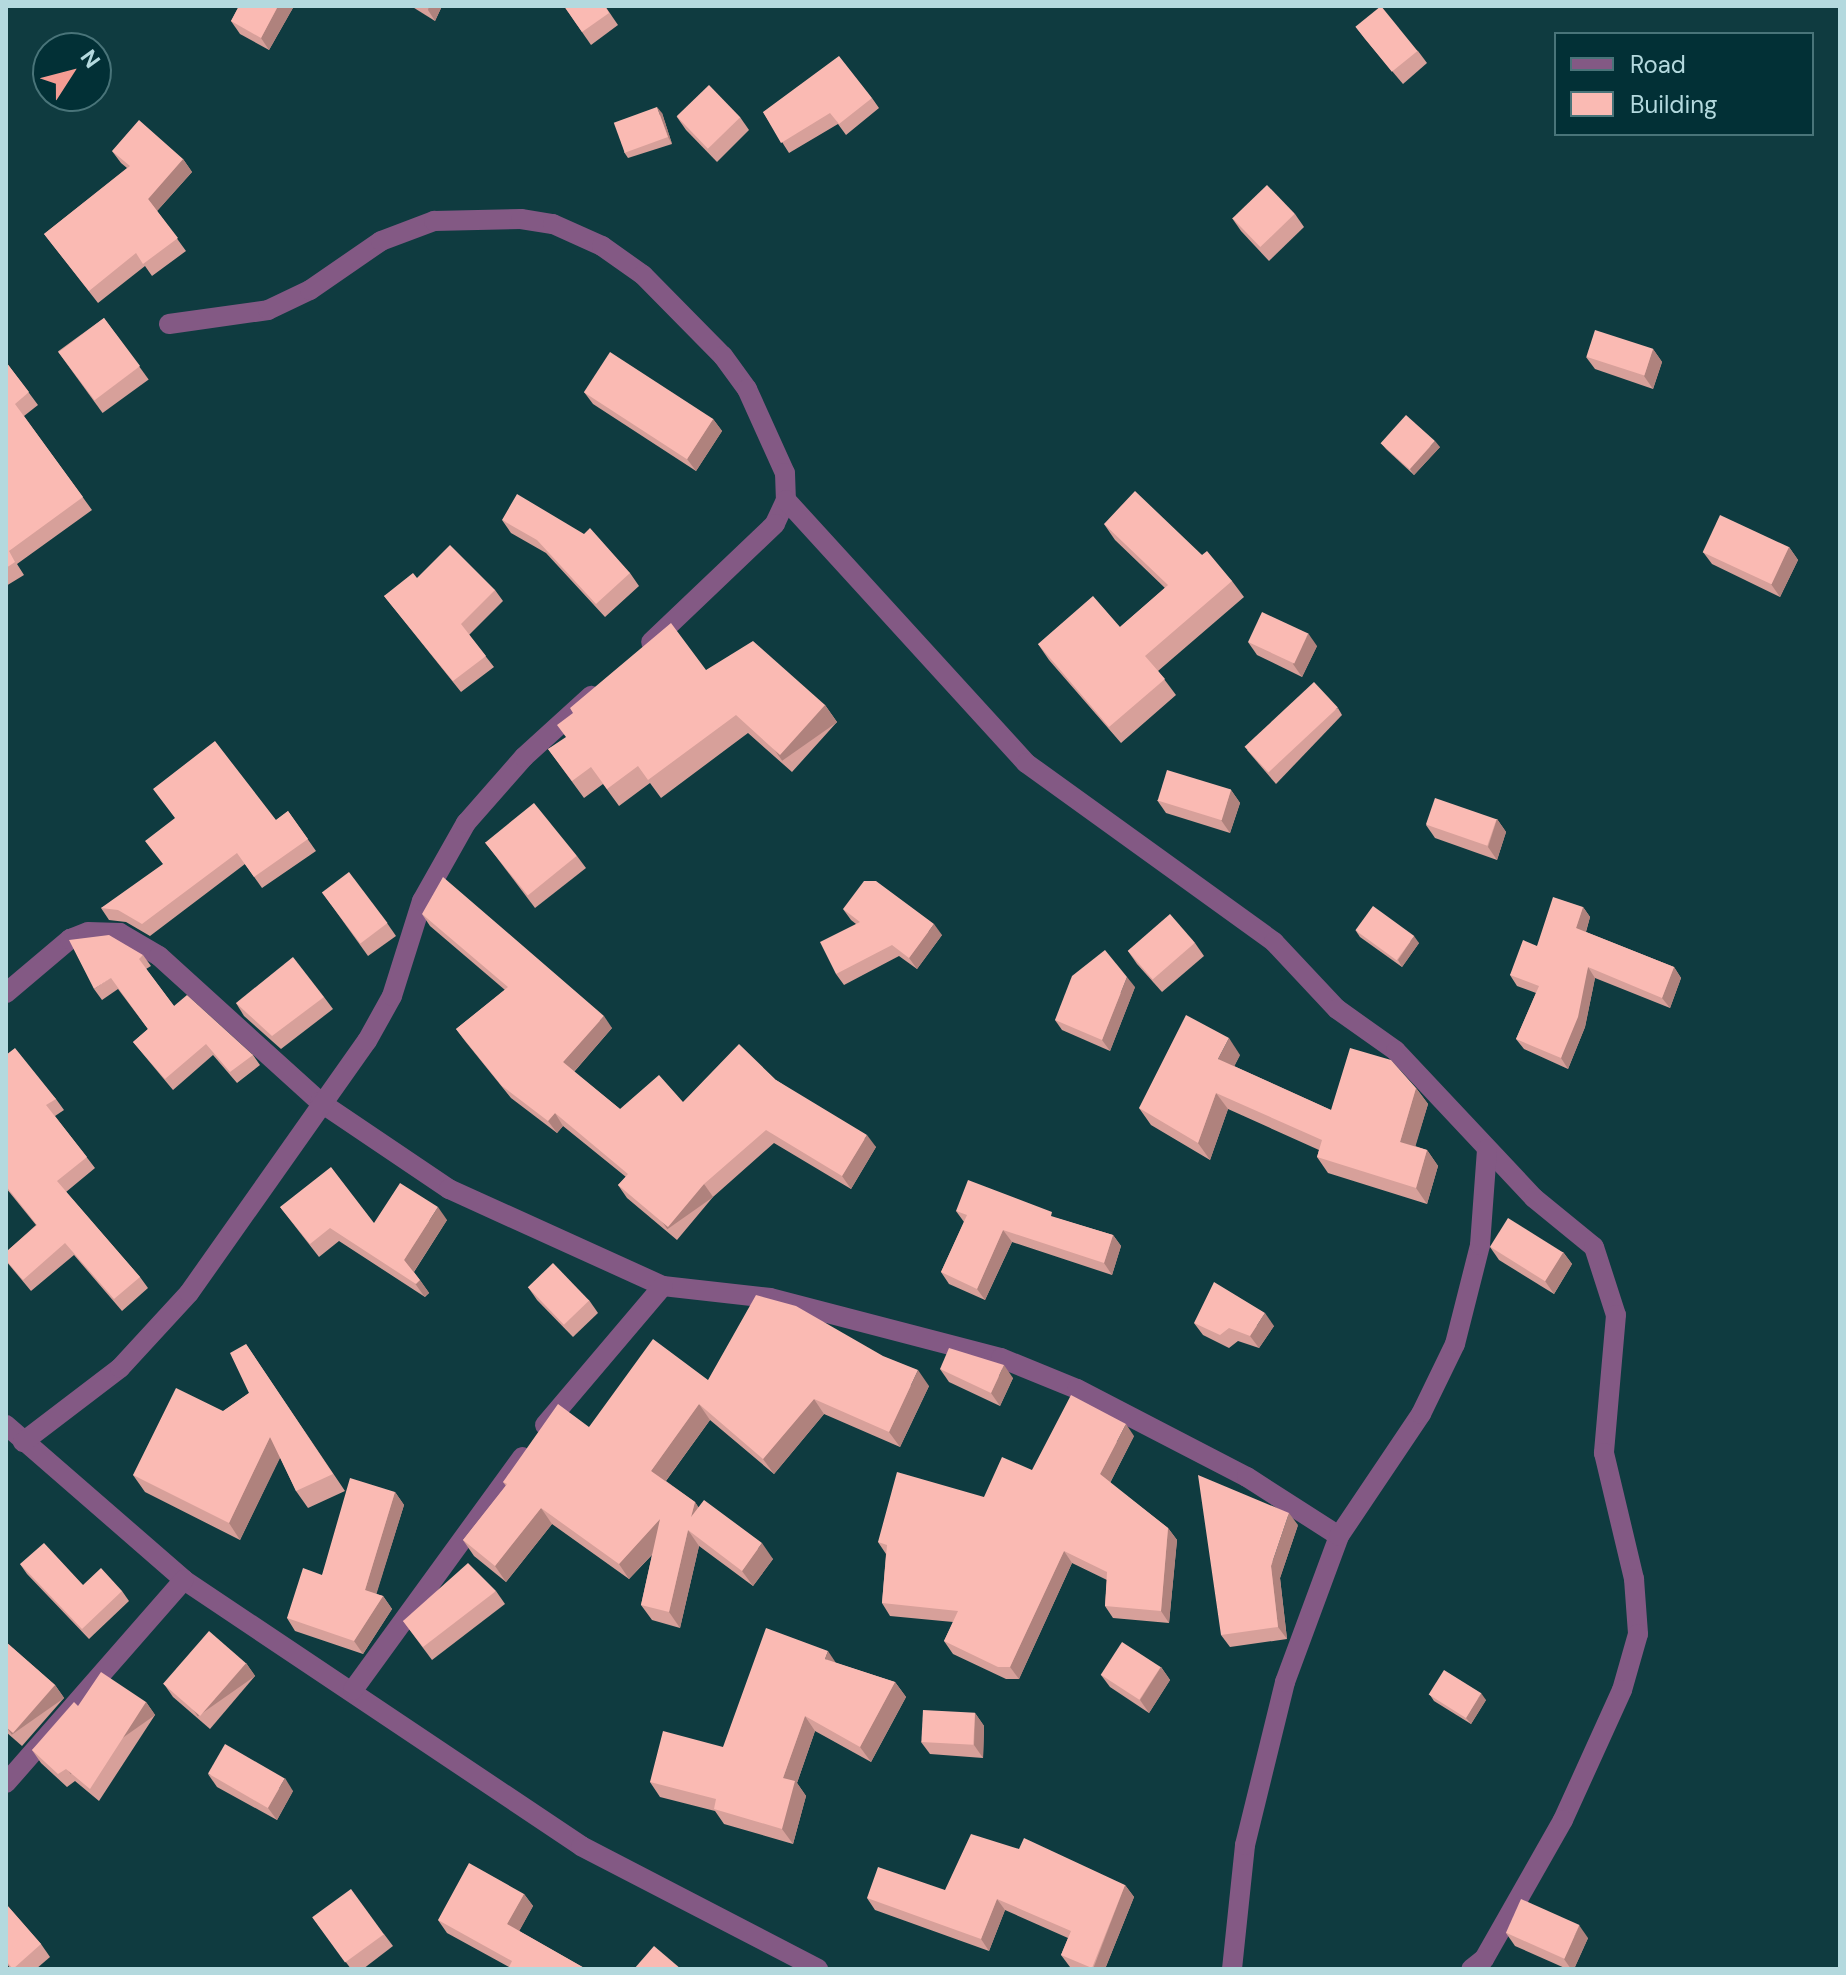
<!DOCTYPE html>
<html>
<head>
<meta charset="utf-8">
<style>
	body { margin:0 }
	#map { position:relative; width:1846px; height:1975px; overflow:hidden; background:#0f3b40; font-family:"DM Sans",sans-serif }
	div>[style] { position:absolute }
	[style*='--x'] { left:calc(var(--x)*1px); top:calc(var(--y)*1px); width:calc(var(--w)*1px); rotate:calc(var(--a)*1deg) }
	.street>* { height:20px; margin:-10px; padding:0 10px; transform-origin:10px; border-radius:10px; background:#835984 }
	.wall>* { inset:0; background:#d7a09a; transform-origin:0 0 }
	.shaded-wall>* { inset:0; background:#af827d; transform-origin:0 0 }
	.building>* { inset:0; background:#fabab3; transform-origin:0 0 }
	span { translate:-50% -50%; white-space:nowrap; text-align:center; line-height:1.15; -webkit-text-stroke:8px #023036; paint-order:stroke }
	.frame { position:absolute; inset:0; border:8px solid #b4d9de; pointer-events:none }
	.legend { position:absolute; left:1554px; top:32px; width:260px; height:104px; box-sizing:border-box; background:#023036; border:2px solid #497479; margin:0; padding:10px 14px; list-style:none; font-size:24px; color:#b4d9de }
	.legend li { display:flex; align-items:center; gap:16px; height:40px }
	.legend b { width:40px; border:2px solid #497479 }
	.north { position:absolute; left:32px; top:32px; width:80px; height:80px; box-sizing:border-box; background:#023036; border:2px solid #497479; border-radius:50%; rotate:54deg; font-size:22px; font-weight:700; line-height:32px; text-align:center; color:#b4d9de }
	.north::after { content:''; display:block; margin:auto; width:28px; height:36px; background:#f59c93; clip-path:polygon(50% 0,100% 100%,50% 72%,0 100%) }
</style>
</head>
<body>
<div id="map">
	<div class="street">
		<div style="--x:169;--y:324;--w:100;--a:-8"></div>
		<div style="--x:268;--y:310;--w:47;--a:-25.5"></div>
		<div style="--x:310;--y:290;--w:86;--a:-34.6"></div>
		<div style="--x:381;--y:241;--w:57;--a:-20.7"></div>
		<div style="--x:434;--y:221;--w:87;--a:-1.3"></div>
		<div style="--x:521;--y:219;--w:32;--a:9"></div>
		<div style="--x:553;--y:224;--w:54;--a:24.2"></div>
		<div style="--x:602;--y:246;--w:50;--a:35.3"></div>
		<div style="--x:643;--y:275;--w:114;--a:45.4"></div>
		<div style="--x:723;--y:356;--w:41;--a:54"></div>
		<div style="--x:747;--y:389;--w:92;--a:65.7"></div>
		<div style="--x:785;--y:473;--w:27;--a:88"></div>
		<div style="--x:786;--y:500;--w:26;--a:115"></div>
		<div style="--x:775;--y:524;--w:171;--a:136.4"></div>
		<div style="--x:786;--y:500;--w:356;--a:47.6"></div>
		<div style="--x:1026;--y:763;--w:306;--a:35.8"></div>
		<div style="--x:1274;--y:942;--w:92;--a:46.8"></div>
		<div style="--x:1337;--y:1009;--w:72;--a:35.4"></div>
		<div style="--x:1396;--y:1051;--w:202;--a:46.8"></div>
		<div style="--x:1534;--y:1198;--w:77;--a:39.2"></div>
		<div style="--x:1594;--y:1247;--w:71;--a:72.1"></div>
		<div style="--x:1616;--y:1315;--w:139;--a:95"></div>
		<div style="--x:1604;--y:1453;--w:130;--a:76.6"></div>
		<div style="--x:1634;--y:1579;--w:55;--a:85.8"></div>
		<div style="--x:1638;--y:1634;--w:58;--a:105.9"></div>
		<div style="--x:1622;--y:1690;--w:143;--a:114.4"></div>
		<div style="--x:1563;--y:1820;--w:160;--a:119.6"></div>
		<div style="--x:1484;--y:1959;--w:16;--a:142"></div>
		<div style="--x:6;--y:993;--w:84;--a:-40.2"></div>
		<div style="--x:70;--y:939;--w:19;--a:-21"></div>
		<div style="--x:88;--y:932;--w:32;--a:2"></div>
		<div style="--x:120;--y:933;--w:45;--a:30.5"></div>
		<div style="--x:159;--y:956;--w:217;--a:42.2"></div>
		<div style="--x:320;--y:1102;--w:156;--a:34"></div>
		<div style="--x:449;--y:1189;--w:235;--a:24.4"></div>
		<div style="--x:663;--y:1286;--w:108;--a:6.4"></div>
		<div style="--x:770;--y:1298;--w:239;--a:14.6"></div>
		<div style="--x:1001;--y:1358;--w:82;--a:22.2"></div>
		<div style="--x:1077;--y:1389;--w:191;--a:27.4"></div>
		<div style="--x:1247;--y:1477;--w:109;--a:32.7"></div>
		<div style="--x:6;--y:1425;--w:236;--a:41"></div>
		<div style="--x:184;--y:1580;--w:478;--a:33.8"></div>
		<div style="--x:581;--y:1846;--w:267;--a:27.4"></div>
		<div style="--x:545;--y:1425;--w:182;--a:-49.7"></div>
		<div style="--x:23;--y:1442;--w:122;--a:-37.3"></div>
		<div style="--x:120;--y:1368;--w:102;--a:-47.4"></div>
		<div style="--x:189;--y:1293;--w:309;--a:-54.8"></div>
		<div style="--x:367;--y:1041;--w:51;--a:-60.9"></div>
		<div style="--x:392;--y:996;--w:100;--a:-72.5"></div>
		<div style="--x:422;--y:901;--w:90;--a:-60.6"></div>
		<div style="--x:466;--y:823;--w:88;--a:-48.7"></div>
		<div style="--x:524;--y:757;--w:91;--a:-42.3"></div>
		<div style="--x:353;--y:1690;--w:288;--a:-54"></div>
		<div style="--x:6;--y:1783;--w:270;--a:-48.8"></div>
		<div style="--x:1232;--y:1969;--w:125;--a:-84"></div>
		<div style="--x:1245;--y:1845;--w:168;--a:-76.2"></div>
		<div style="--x:1285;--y:1682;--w:156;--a:-69.7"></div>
		<div style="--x:1339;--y:1536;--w:147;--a:-56.1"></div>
		<div style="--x:1421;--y:1414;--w:78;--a:-64.1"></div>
		<div style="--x:1455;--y:1344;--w:102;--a:-75.8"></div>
		<div style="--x:1480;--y:1245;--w:96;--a:-85.8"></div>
	</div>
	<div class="wall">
		<div style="clip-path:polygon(239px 6px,294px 6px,269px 50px,240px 34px,231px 21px)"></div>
		<div style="clip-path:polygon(411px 6px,442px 6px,435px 21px)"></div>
		<div style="clip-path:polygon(564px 6px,605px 6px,618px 25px,591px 45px)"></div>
		<div style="clip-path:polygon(1356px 27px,1418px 51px,1427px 63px,1403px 84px,1365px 39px)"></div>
		<div style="clip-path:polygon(872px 98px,879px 108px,846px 135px,838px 124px,789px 153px,763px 112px)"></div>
		<div style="clip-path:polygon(662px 113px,672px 144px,628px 158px,624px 152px)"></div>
		<div style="clip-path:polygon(677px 117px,740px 117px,749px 130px,717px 162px,686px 130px)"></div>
		<div style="clip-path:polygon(112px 151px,183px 159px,192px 172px,157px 211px,186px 251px,152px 276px,145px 266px,98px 303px,44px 234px,127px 168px,121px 163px)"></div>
		<div style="clip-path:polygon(1295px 214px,1304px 227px,1269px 261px,1241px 231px,1232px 218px)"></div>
		<div style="left:104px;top:318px;width:76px;height:57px;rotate:54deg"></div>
		<div style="clip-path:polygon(1653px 349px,1662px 362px,1653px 389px,1595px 369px,1586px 357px)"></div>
		<div style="clip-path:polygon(6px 362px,38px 405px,24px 416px,92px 510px,17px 564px,24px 575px,6px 586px)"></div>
		<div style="clip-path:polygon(584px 392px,713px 419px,722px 431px,696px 471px,593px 404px)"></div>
		<div style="clip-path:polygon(1381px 443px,1440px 447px,1414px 475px,1386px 449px)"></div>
		<div style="clip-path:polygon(502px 520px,630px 573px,639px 586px,605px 617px,546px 553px,511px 533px)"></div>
		<div style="clip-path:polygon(1104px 524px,1202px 555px,1232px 581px,1244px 597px,1158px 671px,1176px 695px,1121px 743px,1049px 660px,1038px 644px,1120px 627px,1165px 588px,1115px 540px)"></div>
		<div style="clip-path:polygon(1789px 547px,1798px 560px,1780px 597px,1712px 564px,1703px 552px)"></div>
		<div style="clip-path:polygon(417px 578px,495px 590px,503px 601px,469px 635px,494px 667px,461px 692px,384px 596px)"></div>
		<div style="clip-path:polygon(1248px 642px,1317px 646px,1302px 677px,1257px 655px)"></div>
		<div style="clip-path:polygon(706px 670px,825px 705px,837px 722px,792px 772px,748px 733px,661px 798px,650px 783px,619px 806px,603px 784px,584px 798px,548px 749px)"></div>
		<div style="clip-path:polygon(1338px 708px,1342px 715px,1276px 784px,1247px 750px)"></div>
		<div style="clip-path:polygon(1231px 790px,1240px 803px,1230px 833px,1166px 813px,1157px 800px)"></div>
		<div style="clip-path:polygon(288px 811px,316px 851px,262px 888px,245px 864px,150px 936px,126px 922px,109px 920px,101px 908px,276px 820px)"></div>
		<div style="clip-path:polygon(1497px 819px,1506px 832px,1497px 860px,1435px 838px,1426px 825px)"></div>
		<div style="clip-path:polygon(485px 842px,577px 856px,586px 868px,535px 908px)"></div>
		<div style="clip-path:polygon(322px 892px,387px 923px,396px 936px,368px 956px)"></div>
		<div style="clip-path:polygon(1583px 907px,1590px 917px,1586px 932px,1674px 967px,1681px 978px,1670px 1008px,1595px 978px,1585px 1027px,1568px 1069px,1524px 1049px,1516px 1039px,1536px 993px,1517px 986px,1510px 975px,1537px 946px)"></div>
		<div style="clip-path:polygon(843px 909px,942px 935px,917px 969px,899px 956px,844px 985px,836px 974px,856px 924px,851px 920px)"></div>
		<div style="clip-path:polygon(422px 914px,612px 1028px,574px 1072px,620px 1109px,683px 1102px,776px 1080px,876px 1147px,851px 1189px,774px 1143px,713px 1197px,677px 1240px,627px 1198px,618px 1185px,626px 1177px,563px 1126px,557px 1133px,511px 1098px,465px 1041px,456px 1029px,505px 990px,430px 926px)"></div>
		<div style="clip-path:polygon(1356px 931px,1419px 943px,1402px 967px,1360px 937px)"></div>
		<div style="clip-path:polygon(1195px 943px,1204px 956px,1162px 992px,1137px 964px,1128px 951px)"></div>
		<div style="clip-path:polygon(143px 955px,151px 966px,146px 969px,174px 1006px,253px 1055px,260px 1065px,237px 1083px,213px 1055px,173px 1090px,133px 1042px,148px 1029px,118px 989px,102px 1000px,94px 989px)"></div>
		<div style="clip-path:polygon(1135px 987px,1110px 1051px,1062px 1030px,1055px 1020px)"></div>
		<div style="clip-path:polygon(324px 997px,333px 1009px,281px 1049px,244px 1016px,236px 1003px)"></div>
		<div style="clip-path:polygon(6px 1055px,56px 1099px,64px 1110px,55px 1116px,95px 1168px,66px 1192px,140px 1277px,148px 1288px,122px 1311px,74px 1255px,31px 1291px,6px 1261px,6px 1252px,36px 1225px,6px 1188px)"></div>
		<div style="clip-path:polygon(1240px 1055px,1234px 1066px,1331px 1110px,1416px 1088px,1428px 1104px,1415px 1146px,1427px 1150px,1438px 1166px,1427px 1204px,1328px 1173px,1317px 1157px,1319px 1150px,1228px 1109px,1210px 1160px,1151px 1125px,1139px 1108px)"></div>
		<div style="clip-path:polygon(280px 1207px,374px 1223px,447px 1220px,414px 1272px,429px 1293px,425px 1297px,339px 1241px,319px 1257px)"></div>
		<div style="clip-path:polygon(956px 1211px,1056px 1218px,1113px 1235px,1121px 1246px,1112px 1275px,1012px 1242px,985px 1300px,949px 1284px,941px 1272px,964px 1222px)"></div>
		<div style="clip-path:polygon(1490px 1247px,1563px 1252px,1572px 1264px,1554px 1294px,1499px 1260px)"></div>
		<div style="clip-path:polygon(528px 1287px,589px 1300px,598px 1313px,573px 1337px,537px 1300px)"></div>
		<div style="clip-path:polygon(1194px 1323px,1274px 1326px,1259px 1348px,1238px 1341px,1229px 1348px,1203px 1335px)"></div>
		<div style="clip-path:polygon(246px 1344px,345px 1491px,308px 1508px,296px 1491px,280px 1457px,240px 1540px,145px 1492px,133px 1475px,249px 1393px)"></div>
		<div style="clip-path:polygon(940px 1369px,1013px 1378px,1000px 1406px,949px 1382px)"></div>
		<div style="clip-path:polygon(708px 1380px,929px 1386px,900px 1447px,824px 1414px,774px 1474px,710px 1420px,666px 1481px,695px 1502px,698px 1507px,773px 1559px,753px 1586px,699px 1546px,680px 1628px,652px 1620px,641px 1605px,652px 1555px,629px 1579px,552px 1524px,506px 1582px,474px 1556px,463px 1540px,506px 1486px,503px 1482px,589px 1427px)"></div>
		<div style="clip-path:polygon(1134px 1436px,1110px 1483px,1168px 1528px,1177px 1540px,1169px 1623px,1113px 1618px,1105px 1606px,1107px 1580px,1072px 1563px,1019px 1679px,1006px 1679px,953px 1654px,944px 1641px,953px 1622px,890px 1616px,882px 1603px,886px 1554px,878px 1542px,984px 1497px,1032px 1470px)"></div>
		<div style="clip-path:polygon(395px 1492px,404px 1505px,376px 1594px,383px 1596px,392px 1609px,363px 1654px,295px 1631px,287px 1618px,322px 1575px)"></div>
		<div style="clip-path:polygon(1298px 1525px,1280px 1578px,1287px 1639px,1230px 1647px,1221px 1635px)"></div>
		<div style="clip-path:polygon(20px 1564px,83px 1585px,122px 1591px,129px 1601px,89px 1639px,27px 1574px)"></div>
		<div style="clip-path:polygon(496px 1591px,505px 1604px,432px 1660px,403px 1621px)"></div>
		<div style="clip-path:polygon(6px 1642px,55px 1685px,64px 1698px,22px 1746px,6px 1732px)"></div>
		<div style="clip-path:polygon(246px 1663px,255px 1676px,210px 1729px,173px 1697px,164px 1684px)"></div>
		<div style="clip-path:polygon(836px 1663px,895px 1682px,906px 1697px,871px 1762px,815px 1731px,797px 1783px,806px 1796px,793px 1844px,724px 1824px,715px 1811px,660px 1797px,650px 1782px,723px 1747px)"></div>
		<div style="clip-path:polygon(1161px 1667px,1170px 1680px,1149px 1713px,1110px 1687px,1101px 1675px)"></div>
		<div style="clip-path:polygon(1430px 1695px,1486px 1700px,1471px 1724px,1434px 1701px)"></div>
		<div style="clip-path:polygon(146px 1702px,155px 1715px,99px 1801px,75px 1781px,67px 1787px,41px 1763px,32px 1750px,78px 1706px)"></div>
		<div style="clip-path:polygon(975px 1713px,984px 1726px,983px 1758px,930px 1754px,921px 1742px)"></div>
		<div style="clip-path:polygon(208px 1774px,293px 1791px,277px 1820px,217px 1787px)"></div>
		<div style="clip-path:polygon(1125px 1885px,1134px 1897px,1105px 1969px,1074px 1969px,1070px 1967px,1061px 1955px,1068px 1938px,1005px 1910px,989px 1951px,875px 1910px,867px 1898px,945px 1890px)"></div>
		<div style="clip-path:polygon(524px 1894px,533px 1906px,519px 1931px,586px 1969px,509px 1967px,447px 1933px,438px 1920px)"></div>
		<div style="clip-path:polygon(6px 1904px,41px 1944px,50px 1957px,36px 1969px,11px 1969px,6px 1963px)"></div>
		<div style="clip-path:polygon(313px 1918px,384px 1934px,393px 1946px,363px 1969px,351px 1969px)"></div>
		<div style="clip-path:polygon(1506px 1933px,1588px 1938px,1574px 1969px,1567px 1969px,1515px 1946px)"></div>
	</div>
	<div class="shaded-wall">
		<div style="clip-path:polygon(278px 6px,294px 6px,269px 50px,261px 38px)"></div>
		<div style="clip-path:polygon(429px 6px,442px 6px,435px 21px,428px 10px)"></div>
		<div style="clip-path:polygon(657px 107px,662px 113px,672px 144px,668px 137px)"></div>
		<div style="clip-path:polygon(183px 159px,192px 172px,157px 211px,148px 199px)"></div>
		<div style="clip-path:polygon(1653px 349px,1662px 362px,1653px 389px,1644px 376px)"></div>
		<div style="clip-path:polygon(713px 419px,722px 431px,696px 471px,687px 459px)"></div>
		<div style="clip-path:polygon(1435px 441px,1440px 447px,1414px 475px,1410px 469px)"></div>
		<div style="clip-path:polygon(1789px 547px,1798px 560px,1780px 597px,1771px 584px)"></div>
		<div style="clip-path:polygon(1308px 633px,1317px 646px,1302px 677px,1293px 664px)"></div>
		<div style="left:825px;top:705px;width:21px;height:67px;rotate:55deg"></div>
		<div style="clip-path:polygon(1231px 790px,1240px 803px,1230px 833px,1221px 820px)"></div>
		<div style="clip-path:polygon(1497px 819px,1506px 832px,1497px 860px,1488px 847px)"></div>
		<div style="clip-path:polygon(1583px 907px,1590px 917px,1584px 938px,1576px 928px)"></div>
		<div style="clip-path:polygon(934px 924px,942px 935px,917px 969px,909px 958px)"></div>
		<div style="clip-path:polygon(1414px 936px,1419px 943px,1402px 967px,1398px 960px)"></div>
		<div style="clip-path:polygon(1588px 967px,1595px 978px,1585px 1027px,1568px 1069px,1561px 1058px)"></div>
		<div style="clip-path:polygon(1674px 967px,1681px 978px,1670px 1008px,1662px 998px)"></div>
		<div style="clip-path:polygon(1127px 977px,1135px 987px,1110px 1051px,1102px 1040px)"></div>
		<div style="clip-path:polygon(604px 1016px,612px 1028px,571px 1075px,563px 1062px)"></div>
		<div style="clip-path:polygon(1229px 1038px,1240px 1055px,1230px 1075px,1218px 1059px)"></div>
		<div style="clip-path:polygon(1416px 1088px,1428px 1104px,1412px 1158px,1400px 1142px)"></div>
		<div style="clip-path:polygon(1216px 1093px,1228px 1109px,1210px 1160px,1198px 1143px)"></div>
		<div style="clip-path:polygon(555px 1113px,563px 1126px,557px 1133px,548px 1121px)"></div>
		<div style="clip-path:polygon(867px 1135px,876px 1147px,851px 1189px,842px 1176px)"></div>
		<div style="clip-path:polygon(1427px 1150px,1438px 1166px,1427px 1204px,1416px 1188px)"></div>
		<div style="left:704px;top:1184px;width:16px;height:56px;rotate:55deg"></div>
		<div style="clip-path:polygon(438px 1207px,447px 1220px,413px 1273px,404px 1260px)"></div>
		<div style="clip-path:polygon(1003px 1230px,1012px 1242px,985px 1300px,977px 1289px)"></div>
		<div style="clip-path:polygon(1113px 1235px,1121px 1246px,1112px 1275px,1104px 1263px)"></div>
		<div style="clip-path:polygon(1563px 1252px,1572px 1264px,1554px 1294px,1545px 1281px)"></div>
		<div style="left:420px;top:1280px;width:16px;height:6px;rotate:55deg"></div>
		<div style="clip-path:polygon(1265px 1313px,1274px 1326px,1259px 1348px,1250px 1336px)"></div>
		<div style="clip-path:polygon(1004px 1365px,1013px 1378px,1000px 1406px,991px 1393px)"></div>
		<div style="clip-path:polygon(918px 1370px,929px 1386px,900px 1447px,889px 1432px)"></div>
		<div style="clip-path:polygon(814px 1399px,824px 1414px,774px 1474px,763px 1459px)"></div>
		<div style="clip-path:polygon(699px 1404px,710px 1420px,662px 1486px,651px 1471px)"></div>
		<div style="clip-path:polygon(1126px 1424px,1134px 1436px,1108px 1487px,1100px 1474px)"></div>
		<div style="clip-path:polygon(270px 1437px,282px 1454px,240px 1540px,229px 1523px)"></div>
		<div style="clip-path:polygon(395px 1492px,404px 1505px,374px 1602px,365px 1590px)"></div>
		<div style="clip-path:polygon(695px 1502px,705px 1517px,691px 1517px)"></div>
		<div style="clip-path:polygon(541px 1508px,552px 1524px,506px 1582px,495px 1566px)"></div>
		<div style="clip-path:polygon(1289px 1513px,1298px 1525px,1280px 1578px,1287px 1639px,1278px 1627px,1271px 1566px)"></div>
		<div style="clip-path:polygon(660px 1519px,671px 1534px,629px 1579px,619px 1564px)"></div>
		<div style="clip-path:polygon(1168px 1528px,1177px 1540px,1169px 1623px,1161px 1611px)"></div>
		<div style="clip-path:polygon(688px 1530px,699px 1546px,680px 1628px,669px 1612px)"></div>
		<div style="clip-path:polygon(762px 1543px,773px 1559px,753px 1586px,742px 1571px)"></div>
		<div style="clip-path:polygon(1064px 1551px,1072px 1563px,1019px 1679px,1010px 1667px)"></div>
		<div style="clip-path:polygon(383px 1596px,392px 1609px,363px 1654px,354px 1641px)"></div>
		<div style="clip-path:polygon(828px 1651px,838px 1666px,825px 1659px)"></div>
		<div style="left:246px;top:1663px;width:16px;height:70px;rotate:55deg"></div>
		<div style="clip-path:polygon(1161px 1667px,1170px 1680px,1149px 1713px,1140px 1700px)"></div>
		<div style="clip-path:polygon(895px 1682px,906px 1697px,871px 1762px,860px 1747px)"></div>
		<div style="left:55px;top:1685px;width:16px;height:64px;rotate:55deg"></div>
		<div style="clip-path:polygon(1481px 1693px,1486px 1700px,1471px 1724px,1466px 1718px)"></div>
		<div style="left:146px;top:1702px;width:16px;height:103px;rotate:55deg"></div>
		<div style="clip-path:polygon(975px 1713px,984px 1726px,983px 1758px,974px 1745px)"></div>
		<div style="clip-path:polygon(805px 1716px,815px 1731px,797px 1783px,806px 1796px,793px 1844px,782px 1829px,783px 1778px)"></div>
		<div style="clip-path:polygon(285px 1778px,293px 1791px,277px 1820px,268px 1808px)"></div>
		<div style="clip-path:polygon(1125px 1885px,1134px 1897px,1105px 1969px,1093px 1969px)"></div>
		<div style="clip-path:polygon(524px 1894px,533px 1906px,516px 1937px,507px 1924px)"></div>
		<div style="clip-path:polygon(997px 1899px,1005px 1910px,989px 1951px,981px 1939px)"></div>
		<div style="clip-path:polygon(1579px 1925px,1588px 1938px,1574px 1969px,1571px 1969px,1564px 1959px)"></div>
	</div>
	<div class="building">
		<div style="clip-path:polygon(239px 6px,278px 6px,261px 38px,231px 21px)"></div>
		<div style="clip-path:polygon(564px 6px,605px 6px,609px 13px,582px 32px)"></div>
		<div style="left:1381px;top:6px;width:58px;height:33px;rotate:51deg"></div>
		<div style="clip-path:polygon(839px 56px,872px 98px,839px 124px,830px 113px,781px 143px,763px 112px)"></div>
		<div style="left:709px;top:85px;width:45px;height:45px;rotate:46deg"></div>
		<div style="left:657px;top:107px;width:32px;height:46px;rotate:70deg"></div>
		<div style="clip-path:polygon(139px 120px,183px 159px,148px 199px,178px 238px,143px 264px,136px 253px,89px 291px,44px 234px,130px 166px,112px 151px)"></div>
		<div style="left:1267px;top:185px;width:40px;height:48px;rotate:46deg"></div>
		<div style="left:104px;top:318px;width:60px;height:57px;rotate:53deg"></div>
		<div style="left:1595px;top:330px;width:61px;height:28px;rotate:18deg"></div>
		<div style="left:610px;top:352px;width:123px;height:48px;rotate:33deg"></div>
		<div style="clip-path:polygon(6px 362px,29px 392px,15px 404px,83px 497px,9px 551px,15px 562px,6px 568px)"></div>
		<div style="left:1406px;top:415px;width:39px;height:38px;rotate:42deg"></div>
		<div style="clip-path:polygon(1135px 491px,1202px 555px,1207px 551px,1232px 581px,1145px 656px,1165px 679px,1109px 727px,1038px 644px,1093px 596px,1120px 627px,1168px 585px,1104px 524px)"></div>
		<div style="clip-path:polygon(517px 494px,584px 534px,590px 528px,630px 573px,596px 604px,537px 540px,502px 520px)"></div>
		<div style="left:1720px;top:515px;width:76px;height:41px;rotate:25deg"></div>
		<div style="clip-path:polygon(450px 545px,495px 590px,461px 624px,486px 656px,453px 681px,384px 596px,413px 573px,417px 578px)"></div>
		<div style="left:1262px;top:612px;width:51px;height:33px;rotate:25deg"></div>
		<div style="clip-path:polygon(671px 623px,706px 670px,753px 641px,825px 705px,780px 755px,736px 715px,648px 780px,638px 766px,607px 789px,591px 767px,572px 781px,548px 749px,566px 737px,557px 725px,573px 713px,570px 708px)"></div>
		<div style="left:1314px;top:682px;width:35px;height:95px;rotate:47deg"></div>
		<div style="clip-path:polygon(215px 741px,276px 820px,288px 811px,308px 839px,254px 877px,237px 853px,142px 924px,118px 910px,101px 908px,163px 864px,145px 841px,175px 818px,153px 789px)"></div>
		<div style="left:1167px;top:770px;width:67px;height:32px;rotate:17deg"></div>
		<div style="left:1435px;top:798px;width:65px;height:28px;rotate:19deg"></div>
		<div style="left:534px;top:803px;width:68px;height:63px;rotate:51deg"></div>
		<div style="left:349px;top:872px;width:64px;height:34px;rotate:53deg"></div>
		<div style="clip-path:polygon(443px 877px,604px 1016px,563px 1062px,620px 1109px,659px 1075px,683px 1102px,739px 1044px,776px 1080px,867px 1135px,842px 1176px,766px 1130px,704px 1184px,668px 1227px,618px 1185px,628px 1174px,555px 1113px,548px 1121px,502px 1086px,456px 1029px,508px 987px,422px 914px)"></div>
		<div style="clip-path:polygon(864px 881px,876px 881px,934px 924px,909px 958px,892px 945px,836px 974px,820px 942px,860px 922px,843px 909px)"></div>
		<div style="clip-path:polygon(1553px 897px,1583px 907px,1576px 928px,1674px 967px,1662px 998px,1588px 967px,1578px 1017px,1561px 1058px,1516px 1039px,1539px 986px,1510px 975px,1523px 940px,1537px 946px)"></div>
		<div style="left:1373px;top:906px;width:51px;height:30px;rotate:36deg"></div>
		<div style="left:1170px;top:914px;width:38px;height:56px;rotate:49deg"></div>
		<div style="clip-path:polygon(109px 935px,143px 955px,139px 959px,174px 1006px,187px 995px,253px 1055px,230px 1072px,206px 1044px,165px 1079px,133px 1042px,148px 1029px,111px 978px,94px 989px,69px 940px)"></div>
		<div style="clip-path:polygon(1105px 950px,1127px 977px,1102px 1040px,1055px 1020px,1072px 976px)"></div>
		<div style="clip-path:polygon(293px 957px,324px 997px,272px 1036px,236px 1003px)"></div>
		<div style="clip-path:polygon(1186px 1015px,1229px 1038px,1218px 1059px,1331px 1110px,1350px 1048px,1391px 1060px,1416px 1088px,1400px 1142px,1427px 1150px,1416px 1188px,1317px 1157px,1322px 1140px,1216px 1093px,1198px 1143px,1139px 1108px)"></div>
		<div style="clip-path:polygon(15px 1048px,56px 1099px,46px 1105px,87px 1157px,57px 1181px,140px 1277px,114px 1299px,65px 1243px,23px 1280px,6px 1260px,6px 1252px,37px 1225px,6px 1186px,6px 1055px)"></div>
		<div style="clip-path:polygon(331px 1167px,374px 1223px,400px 1183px,438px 1207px,404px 1260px,420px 1280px,416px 1284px,330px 1228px,310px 1244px,280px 1207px)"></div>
		<div style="clip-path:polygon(968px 1180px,1052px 1212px,1051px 1216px,1113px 1235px,1104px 1263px,1003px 1230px,977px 1289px,941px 1272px,967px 1215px,956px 1211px)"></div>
		<div style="left:1508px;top:1218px;width:65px;height:34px;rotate:32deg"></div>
		<div style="left:553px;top:1263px;width:52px;height:35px;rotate:46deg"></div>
		<div style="clip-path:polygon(1214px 1282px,1265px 1313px,1250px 1336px,1229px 1328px,1220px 1335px,1194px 1323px)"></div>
		<div style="clip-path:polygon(756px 1295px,796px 1306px,883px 1356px,918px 1370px,889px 1432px,814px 1399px,763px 1459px,699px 1404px,651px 1471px,695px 1502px,691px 1517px,704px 1500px,762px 1543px,742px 1571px,688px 1530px,669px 1612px,641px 1605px,660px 1519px,619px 1564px,541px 1508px,495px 1566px,463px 1540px,507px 1484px,503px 1482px,558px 1404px,589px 1427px,653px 1339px,708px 1380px)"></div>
		<div style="clip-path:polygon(246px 1344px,333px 1474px,296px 1491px,270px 1437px,229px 1523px,133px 1475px,176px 1388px,223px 1411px,249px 1393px,230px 1353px)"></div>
		<div style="clip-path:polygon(949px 1348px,1004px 1365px,991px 1393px,940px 1369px)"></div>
		<div style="clip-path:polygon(1071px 1395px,1126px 1424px,1100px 1474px,1168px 1528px,1161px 1611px,1105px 1606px,1107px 1572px,1064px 1551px,1010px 1667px,998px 1667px,944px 1641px,958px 1611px,882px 1603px,887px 1545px,878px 1542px,897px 1472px,984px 1497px,1002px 1457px,1032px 1470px)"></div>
		<div style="clip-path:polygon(1198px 1475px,1289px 1513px,1271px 1566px,1278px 1627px,1221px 1635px)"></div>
		<div style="clip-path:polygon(350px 1478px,395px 1492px,365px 1590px,383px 1596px,354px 1641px,287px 1618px,303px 1568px,322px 1575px)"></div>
		<div style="clip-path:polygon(44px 1543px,83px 1585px,101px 1568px,122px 1591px,82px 1629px,20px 1564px)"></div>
		<div style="clip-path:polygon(468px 1563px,496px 1591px,423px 1647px,403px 1621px)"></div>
		<div style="clip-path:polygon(766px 1628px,828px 1651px,825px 1659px,895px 1682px,860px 1747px,805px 1716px,783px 1778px,795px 1781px,782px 1829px,714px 1809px,716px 1799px,650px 1782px,663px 1731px,723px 1747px)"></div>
		<div style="left:209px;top:1631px;width:49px;height:70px;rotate:41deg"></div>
		<div style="clip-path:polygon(6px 1642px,55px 1685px,13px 1733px,6px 1727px)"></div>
		<div style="left:1122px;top:1642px;width:46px;height:39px;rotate:33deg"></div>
		<div style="left:1444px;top:1670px;width:44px;height:29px;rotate:32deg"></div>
		<div style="clip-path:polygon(101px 1672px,146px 1702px,90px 1789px,66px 1769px,58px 1774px,32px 1750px,74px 1702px,78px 1706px)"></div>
		<div style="left:923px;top:1710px;width:52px;height:32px;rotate:3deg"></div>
		<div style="left:225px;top:1744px;width:69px;height:34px;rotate:30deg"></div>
		<div style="clip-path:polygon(971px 1834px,1019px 1849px,1024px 1838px,1125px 1885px,1092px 1968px,1061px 1955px,1071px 1931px,997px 1899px,981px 1939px,867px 1898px,878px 1867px,945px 1890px)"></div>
		<div style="clip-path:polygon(469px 1863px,524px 1894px,507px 1924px,586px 1969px,508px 1969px,512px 1961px,438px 1920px)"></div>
		<div style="left:351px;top:1889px;width:56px;height:48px;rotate:54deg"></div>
		<div style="left:1521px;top:1899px;width:64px;height:37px;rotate:24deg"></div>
		<div style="clip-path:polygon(6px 1904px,41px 1944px,13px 1969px,6px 1961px)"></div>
		<div style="clip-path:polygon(654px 1946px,681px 1969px,634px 1969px)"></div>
	</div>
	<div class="frame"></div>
	<ul class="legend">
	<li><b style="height:10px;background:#835984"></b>Road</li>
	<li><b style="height:22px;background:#fabab3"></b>Building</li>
	</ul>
	<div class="north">N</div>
</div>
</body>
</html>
